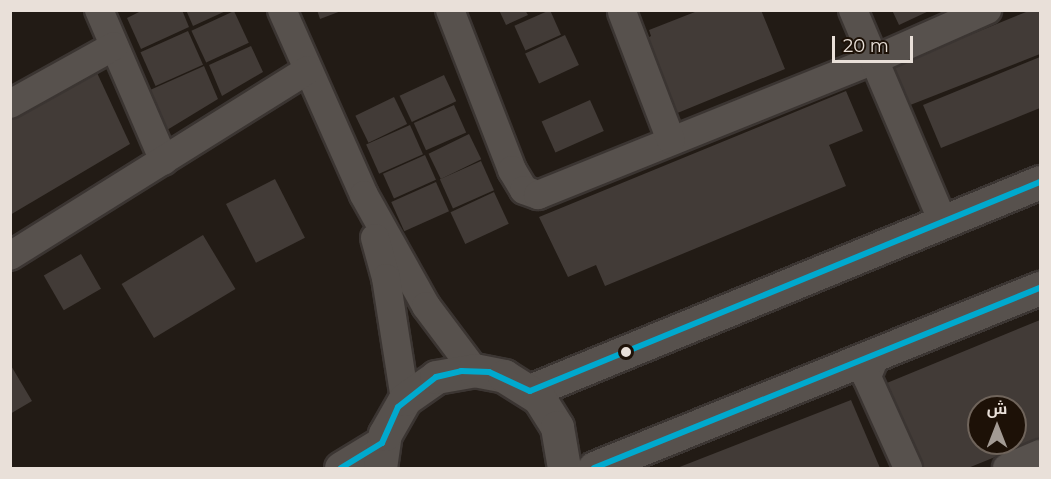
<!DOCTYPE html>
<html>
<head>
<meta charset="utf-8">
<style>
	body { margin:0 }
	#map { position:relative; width:1051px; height:479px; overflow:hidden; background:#221b15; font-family:Montserrat,Cairo,sans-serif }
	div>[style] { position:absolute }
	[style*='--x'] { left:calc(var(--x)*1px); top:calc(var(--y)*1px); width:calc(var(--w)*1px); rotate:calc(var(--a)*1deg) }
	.building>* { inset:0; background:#423b37; transform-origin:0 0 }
	.roads { filter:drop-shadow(2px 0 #3b3532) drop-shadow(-2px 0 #3b3532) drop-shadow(0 2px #3b3532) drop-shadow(0 -2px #3b3532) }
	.minor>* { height:28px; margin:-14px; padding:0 14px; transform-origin:14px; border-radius:14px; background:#57514d }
	.tertiary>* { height:33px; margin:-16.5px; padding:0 16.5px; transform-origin:16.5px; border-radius:16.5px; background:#57514d }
	.bus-1>* { height:6px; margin:-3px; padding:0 3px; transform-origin:3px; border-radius:3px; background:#00a9ce }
	.dots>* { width:16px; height:16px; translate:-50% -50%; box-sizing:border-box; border:3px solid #1d1107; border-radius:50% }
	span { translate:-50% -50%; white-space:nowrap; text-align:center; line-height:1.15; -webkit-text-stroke:6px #1d1107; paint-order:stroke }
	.frame { position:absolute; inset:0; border:12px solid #e9e0d9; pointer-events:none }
	.north { position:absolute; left:967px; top:395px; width:60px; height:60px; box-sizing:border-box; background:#1d1107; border:2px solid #6f645b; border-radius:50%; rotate:0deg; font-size:16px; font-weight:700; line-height:24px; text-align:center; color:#e9e0d9 }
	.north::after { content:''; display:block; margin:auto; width:21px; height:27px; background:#a39b94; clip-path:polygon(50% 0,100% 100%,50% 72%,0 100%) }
	.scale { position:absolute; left:832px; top:36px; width:81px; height:27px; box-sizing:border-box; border:3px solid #e9e0d9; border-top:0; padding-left:8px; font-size:18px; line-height:21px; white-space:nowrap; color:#e9e0d9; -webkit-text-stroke:4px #1d1107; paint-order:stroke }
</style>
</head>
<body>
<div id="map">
	<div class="building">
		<div style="clip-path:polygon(143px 10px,182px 10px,189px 27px,141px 49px,127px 18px)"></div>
		<div style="clip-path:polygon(186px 10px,228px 10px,193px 26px)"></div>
		<div style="clip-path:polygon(317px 10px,341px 10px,341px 11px,320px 19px)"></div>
		<div style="clip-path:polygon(499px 10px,525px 10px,528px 15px,506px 25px)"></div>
		<div style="left:550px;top:10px;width:27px;height:39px;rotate:66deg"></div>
		<div style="clip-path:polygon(700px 10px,761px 10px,785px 69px,675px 114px,644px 40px,651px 36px,649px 30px)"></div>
		<div style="clip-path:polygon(892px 10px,931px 10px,899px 25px)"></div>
		<div style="clip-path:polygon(1031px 10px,1040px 10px,1040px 54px,900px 109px,884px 70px)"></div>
		<div style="left:234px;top:11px;width:35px;height:47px;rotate:65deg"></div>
		<div style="left:188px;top:31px;width:37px;height:52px;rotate:66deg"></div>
		<div style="left:565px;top:35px;width:33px;height:44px;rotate:65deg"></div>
		<div style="clip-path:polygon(251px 46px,263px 72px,222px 96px,209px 65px)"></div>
		<div style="clip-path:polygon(1040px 57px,1040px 108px,941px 148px,923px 105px)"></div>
		<div style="clip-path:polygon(92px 62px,130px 144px,10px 215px,10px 111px)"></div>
		<div style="clip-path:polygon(204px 66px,218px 99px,167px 130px,150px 90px)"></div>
		<div style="left:444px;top:75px;width:29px;height:49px;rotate:65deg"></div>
		<div style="clip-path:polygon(846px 91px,863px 131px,829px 145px,846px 186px,605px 286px,596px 265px,568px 277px,539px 217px)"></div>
		<div style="left:394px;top:97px;width:30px;height:43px;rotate:64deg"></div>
		<div style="left:590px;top:100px;width:34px;height:53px;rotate:66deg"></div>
		<div style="left:454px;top:105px;width:30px;height:44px;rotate:66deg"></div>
		<div style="left:410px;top:125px;width:32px;height:48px;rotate:66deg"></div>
		<div style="left:469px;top:134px;width:28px;height:45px;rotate:64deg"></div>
		<div style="left:425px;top:155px;width:27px;height:46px;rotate:66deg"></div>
		<div style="left:481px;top:161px;width:32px;height:45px;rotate:66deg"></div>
		<div style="left:275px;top:179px;width:66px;height:55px;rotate:63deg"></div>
		<div style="left:436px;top:182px;width:32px;height:49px;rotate:66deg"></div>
		<div style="left:494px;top:192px;width:35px;height:48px;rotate:65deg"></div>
		<div style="left:203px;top:235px;width:63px;height:95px;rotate:59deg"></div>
		<div style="left:81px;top:254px;width:40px;height:43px;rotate:60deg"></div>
		<div style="clip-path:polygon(evenodd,1040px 320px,1040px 439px,968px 468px,917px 468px,882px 385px,1040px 320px,979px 407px,1015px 407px,1015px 443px,979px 443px,979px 407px)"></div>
		<div style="clip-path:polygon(10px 364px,32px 401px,10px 414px)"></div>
		<div style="clip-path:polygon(851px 400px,880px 468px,677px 468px)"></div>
	</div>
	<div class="roads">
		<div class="minor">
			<div style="--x:99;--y:10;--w:164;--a:66.7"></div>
			<div style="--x:282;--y:10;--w:202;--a:66.1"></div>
			<div style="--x:364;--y:195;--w:127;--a:60.8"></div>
			<div style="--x:426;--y:306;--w:80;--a:53.1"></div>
			<div style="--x:450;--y:10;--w:172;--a:68.8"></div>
			<div style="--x:512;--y:170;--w:23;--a:59"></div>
			<div style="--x:524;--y:190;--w:15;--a:20"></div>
			<div style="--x:538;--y:195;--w:362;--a:-21.9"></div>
			<div style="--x:874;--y:60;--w:124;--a:-23.9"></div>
			<div style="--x:853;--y:10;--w:230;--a:67"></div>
			<div style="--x:622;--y:12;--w:137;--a:69.1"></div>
			<div style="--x:10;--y:104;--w:119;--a:-29.1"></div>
			<div style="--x:375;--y:238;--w:41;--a:74.6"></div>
			<div style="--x:386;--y:278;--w:122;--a:81.1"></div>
			<div style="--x:10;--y:256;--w:351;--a:-32"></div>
			<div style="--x:877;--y:352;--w:27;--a:112"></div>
			<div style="--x:867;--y:377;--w:100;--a:65.7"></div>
			<div style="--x:1007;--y:468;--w:36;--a:-23"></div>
		</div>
		<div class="tertiary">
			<div style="--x:530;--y:391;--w:551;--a:-22.28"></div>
			<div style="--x:341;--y:468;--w:48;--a:-31.4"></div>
			<div style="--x:380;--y:468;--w:34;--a:-82"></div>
			<div style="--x:385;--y:434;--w:40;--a:-60.3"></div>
			<div style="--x:405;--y:399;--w:38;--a:-35"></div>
			<div style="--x:436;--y:377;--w:39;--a:-10"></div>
			<div style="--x:474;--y:370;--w:31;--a:11"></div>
			<div style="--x:504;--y:376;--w:41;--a:32.2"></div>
			<div style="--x:539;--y:398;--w:34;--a:58"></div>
			<div style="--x:557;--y:427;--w:42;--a:80.3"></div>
			<div style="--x:594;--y:468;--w:481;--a:-22"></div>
		</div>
	</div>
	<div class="bus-1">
		<div style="--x:341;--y:468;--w:48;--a:-31.4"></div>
		<div style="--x:382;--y:443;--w:39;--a:-66"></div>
		<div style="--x:398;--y:407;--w:48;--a:-38.3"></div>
		<div style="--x:436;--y:377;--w:26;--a:-13"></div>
		<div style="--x:461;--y:371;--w:28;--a:2"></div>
		<div style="--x:489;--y:372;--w:45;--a:24.9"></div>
		<div style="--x:530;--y:391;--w:551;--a:-22.28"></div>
		<div style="--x:594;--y:468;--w:481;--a:-22"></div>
	</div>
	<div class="dots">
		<div style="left:626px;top:352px;background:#e9e0d9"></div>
	</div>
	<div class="frame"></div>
	<div class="north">ش</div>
	<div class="scale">20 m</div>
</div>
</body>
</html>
